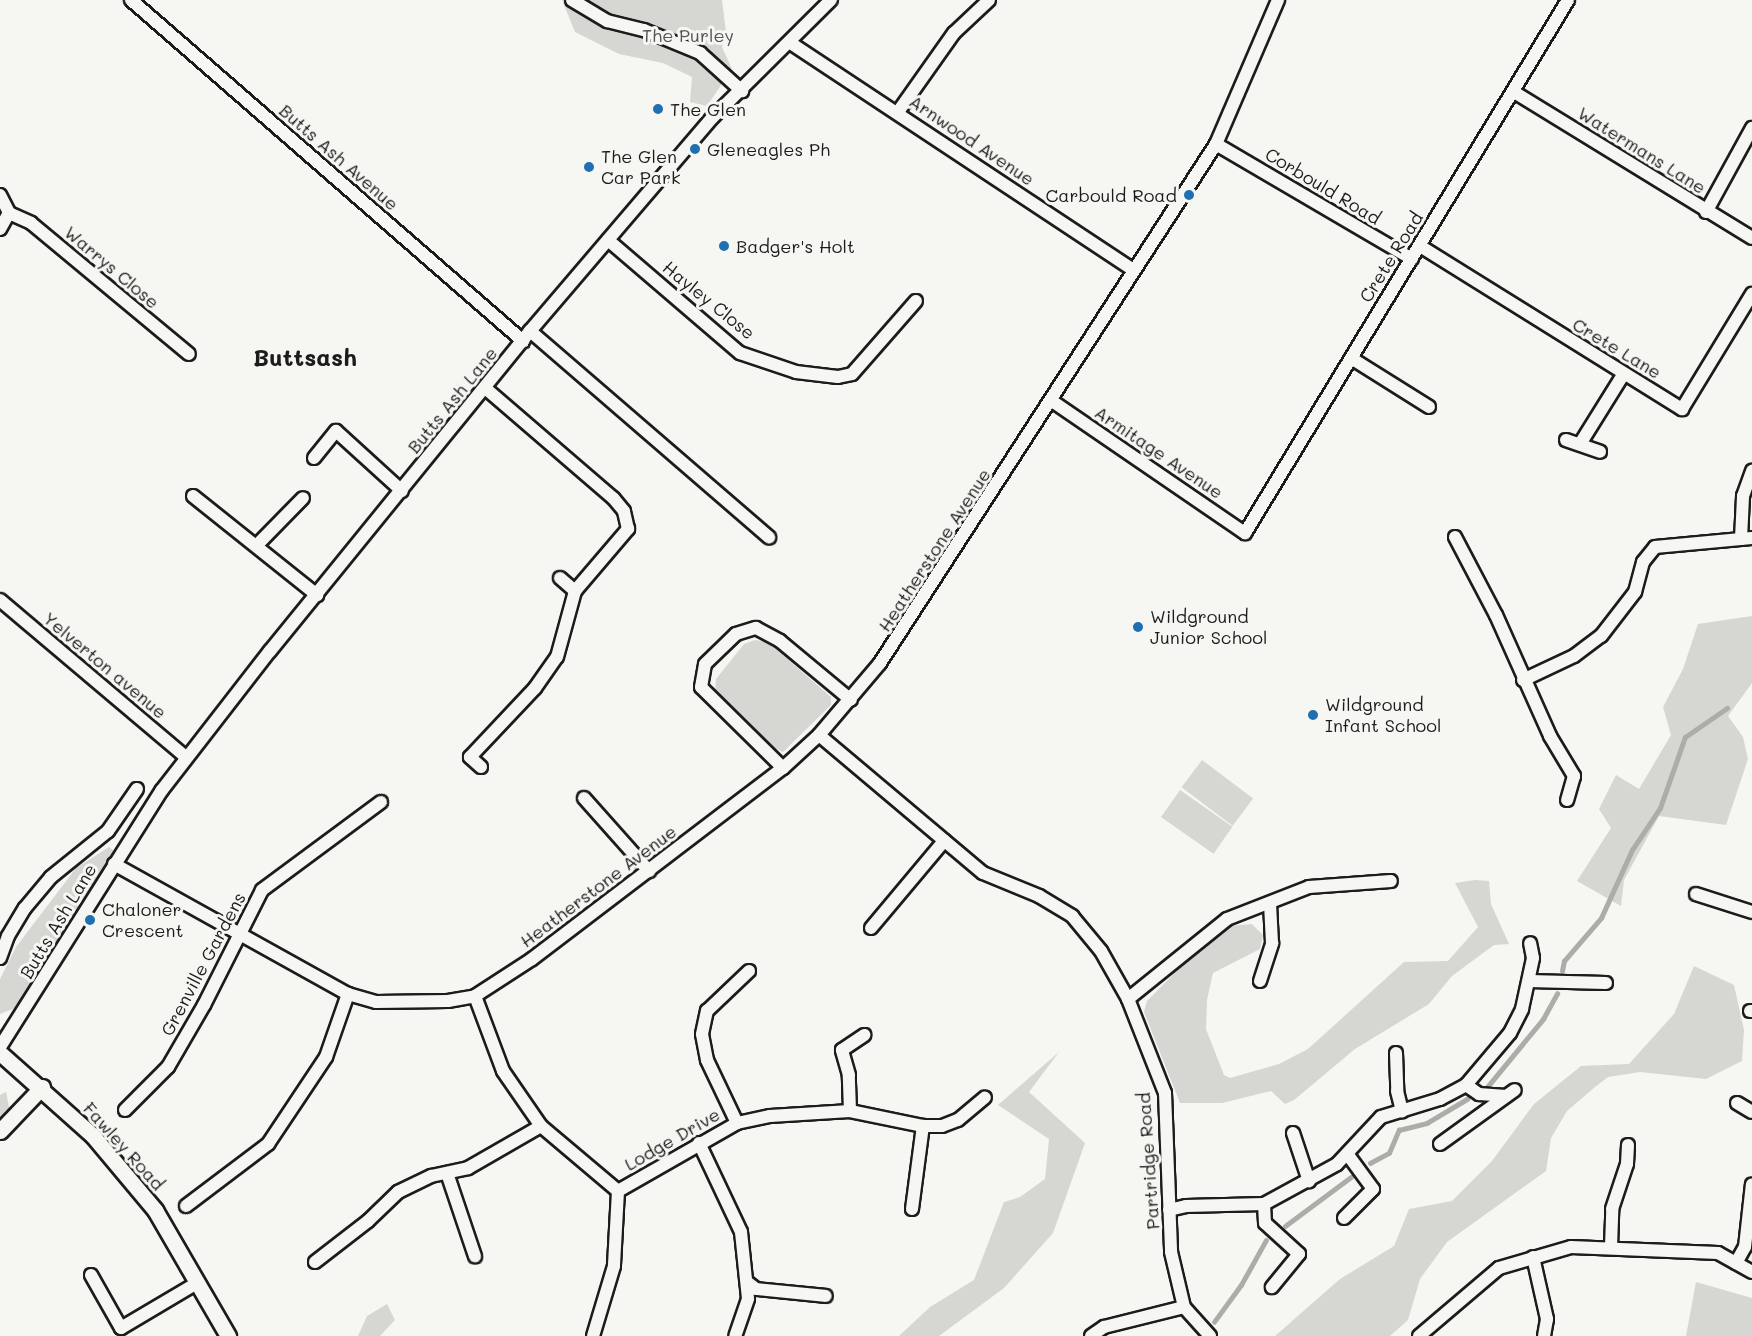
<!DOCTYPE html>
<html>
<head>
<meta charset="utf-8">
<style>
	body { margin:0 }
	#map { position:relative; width:1752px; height:1336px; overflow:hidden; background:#f6f6f2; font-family:Mali,sans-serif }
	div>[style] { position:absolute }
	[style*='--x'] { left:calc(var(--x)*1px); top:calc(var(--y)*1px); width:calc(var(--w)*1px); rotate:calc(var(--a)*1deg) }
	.green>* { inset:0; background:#d6d6d2; transform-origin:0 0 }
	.stream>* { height:4.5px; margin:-2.25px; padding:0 2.25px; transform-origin:2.25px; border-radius:2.25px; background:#acaca9 }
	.roads { filter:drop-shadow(2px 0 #1c1c1c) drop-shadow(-2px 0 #1c1c1c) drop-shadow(0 2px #1c1c1c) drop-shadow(0 -2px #1c1c1c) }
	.minor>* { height:12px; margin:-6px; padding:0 6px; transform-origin:6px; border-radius:6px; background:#f6f6f2 }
	.tertiary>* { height:15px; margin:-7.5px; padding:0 7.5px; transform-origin:7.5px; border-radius:7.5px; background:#f6f6f2 }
	.dots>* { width:16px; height:16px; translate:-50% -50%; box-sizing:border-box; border:3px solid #f6f6f2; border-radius:50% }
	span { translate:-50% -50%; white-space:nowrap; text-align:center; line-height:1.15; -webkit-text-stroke:6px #f6f6f2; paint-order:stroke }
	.park-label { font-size:18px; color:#545453 }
	.poi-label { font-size:18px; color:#1c1c1c }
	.left { translate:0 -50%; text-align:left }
	.right { translate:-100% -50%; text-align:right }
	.street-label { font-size:18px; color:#1c1c1c }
	.district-label { font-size:24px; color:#1c1c1c; font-weight:700 }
</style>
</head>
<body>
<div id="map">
	<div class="green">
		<div style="clip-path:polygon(562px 0,722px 0,726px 32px,722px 47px,732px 69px,707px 106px,690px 102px,692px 77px,663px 63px,619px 54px,575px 32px)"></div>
		<div style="clip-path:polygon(1752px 616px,1752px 683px,1728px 716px,1743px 737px,1748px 759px,1726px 825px,1659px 816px,1624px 880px,1621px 906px,1577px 881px,1611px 828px,1599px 809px,1616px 775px,1639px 789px,1671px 735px,1663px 707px,1683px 669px,1698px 624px)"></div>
		<div style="clip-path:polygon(755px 640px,768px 642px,831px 697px,831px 705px,783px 752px,770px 746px,715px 693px,716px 679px,744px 644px)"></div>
		<div style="left:1202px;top:760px;width:64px;height:34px;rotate:37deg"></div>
		<div style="left:1180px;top:790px;width:64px;height:33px;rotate:35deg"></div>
		<div style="clip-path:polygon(109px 847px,114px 851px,110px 862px,20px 1006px,0 1014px,0 979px,16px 947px,76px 868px)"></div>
		<div style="clip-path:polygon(1475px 880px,1489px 881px,1491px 904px,1509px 944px,1494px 945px,1452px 976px,1429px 1004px,1355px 1049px,1294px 1100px,1285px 1104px,1271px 1091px,1222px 1103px,1180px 1103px,1144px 1012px,1147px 1001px,1211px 936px,1230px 926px,1252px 924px,1263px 935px,1260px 949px,1213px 973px,1207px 1000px,1206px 1029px,1224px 1075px,1230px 1078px,1279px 1064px,1308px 1049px,1404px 962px,1448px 961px,1478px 927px,1455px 883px)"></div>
		<div style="clip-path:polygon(1694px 966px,1734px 985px,1744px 1030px,1742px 1061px,1706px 1079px,1640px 1072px,1608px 1077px,1595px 1087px,1567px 1111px,1551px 1138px,1546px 1171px,1447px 1242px,1420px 1279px,1408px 1320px,1390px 1336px,1275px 1336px,1340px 1279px,1394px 1246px,1409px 1209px,1452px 1201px,1492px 1161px,1534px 1104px,1581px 1066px,1629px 1064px,1674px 1014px)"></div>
		<div style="clip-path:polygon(1059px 1052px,1029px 1092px,1085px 1143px,1053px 1233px,1004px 1288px,939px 1336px,899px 1336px,930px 1307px,974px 1280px,1004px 1202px,1020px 1197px,1045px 1179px,1049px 1139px,998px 1105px)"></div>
		<div style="clip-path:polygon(6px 1092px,10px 1112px,0 1122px,0 1095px)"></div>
		<div style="clip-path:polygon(1696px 1282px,1752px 1298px,1752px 1336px,1686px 1336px)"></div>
		<div style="clip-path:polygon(387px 1304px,395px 1320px,380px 1336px,358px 1336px,367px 1316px)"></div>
	</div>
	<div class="stream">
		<div style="--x:1562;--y:971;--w:10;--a:-79"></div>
		<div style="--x:1564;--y:961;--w:57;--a:-49.3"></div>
		<div style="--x:1601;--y:918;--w:75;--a:-65.5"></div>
		<div style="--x:1632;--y:850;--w:50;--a:-56.3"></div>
		<div style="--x:1660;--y:808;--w:75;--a:-70.6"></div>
		<div style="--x:1685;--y:737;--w:51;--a:-34.6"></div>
		<div style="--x:1488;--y:1086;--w:87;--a:-50.6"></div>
		<div style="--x:1543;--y:1019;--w:29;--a:-61"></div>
		<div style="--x:1370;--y:1163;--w:21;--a:-28"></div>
		<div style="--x:1389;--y:1153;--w:25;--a:-67"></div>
		<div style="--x:1399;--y:1130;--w:29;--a:-14"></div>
		<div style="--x:1427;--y:1123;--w:47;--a:-31"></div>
		<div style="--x:1285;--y:1226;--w:82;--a:-36.6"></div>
		<div style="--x:1214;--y:1322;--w:46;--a:-53.9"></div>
		<div style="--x:1241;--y:1285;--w:51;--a:-60.9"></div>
	</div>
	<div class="roads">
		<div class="minor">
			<div style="--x:131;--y:0;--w:520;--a:41.02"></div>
			<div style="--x:572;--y:0;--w:41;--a:31"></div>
			<div style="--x:607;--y:21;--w:38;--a:14"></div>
			<div style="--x:644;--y:30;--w:61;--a:22.3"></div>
			<div style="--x:700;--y:53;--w:57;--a:42.1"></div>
			<div style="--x:789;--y:42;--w:413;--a:33.5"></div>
			<div style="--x:1514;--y:92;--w:279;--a:31.5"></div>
			<div style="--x:898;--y:112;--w:97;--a:-54.7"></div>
			<div style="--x:954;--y:33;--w:48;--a:-43.3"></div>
			<div style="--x:1216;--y:144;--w:227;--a:30.4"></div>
			<div style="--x:0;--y:195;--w:20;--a:63"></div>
			<div style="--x:1706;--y:212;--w:96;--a:-61.3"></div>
			<div style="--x:9;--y:213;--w:24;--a:24"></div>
			<div style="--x:31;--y:223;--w:205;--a:39.7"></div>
			<div style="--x:0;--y:229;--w:18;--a:-61"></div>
			<div style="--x:608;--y:240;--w:174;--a:40.6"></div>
			<div style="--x:740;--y:353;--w:59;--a:18.7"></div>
			<div style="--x:796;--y:372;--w:42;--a:6.8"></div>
			<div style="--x:838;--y:377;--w:14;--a:-12"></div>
			<div style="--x:852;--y:374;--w:97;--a:-48.8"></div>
			<div style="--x:1420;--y:246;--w:309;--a:31.9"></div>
			<div style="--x:1682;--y:409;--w:135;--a:-58.7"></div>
			<div style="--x:530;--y:331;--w:316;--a:40.8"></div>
			<div style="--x:1351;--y:358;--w:92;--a:32.1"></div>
			<div style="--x:1052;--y:401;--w:234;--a:34.4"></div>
			<div style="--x:1245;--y:533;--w:623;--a:-58.78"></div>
			<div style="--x:1566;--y:440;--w:36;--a:19"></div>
			<div style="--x:1580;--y:444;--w:81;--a:-58.1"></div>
			<div style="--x:314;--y:458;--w:35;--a:-51"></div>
			<div style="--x:336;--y:431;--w:89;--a:42.3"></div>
			<div style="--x:193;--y:496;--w:159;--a:38.6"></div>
			<div style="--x:1455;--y:537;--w:88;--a:62.3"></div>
			<div style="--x:1496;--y:615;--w:133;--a:65.9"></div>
			<div style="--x:1550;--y:736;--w:47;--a:59"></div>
			<div style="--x:1574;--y:776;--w:25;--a:106"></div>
			<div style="--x:1741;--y:539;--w:43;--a:-87.3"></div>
			<div style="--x:1743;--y:496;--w:27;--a:-70"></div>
			<div style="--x:256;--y:546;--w:67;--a:-45.6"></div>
			<div style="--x:560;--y:578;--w:20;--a:41"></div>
			<div style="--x:0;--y:600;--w:243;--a:40.2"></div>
			<div style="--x:1523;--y:680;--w:56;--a:-25.2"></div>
			<div style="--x:1574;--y:656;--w:34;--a:-37"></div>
			<div style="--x:1601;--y:636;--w:56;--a:-52.3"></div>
			<div style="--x:1635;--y:592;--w:31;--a:-75"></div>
			<div style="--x:1643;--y:562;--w:19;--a:-51"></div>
			<div style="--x:1655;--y:547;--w:97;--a:-5.3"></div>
			<div style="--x:819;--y:735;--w:214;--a:40.1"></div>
			<div style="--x:983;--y:873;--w:61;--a:22.3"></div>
			<div style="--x:1039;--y:896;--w:39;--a:31"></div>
			<div style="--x:1072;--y:916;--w:45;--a:50.4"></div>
			<div style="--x:1101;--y:951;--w:55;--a:60.6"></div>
			<div style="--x:1128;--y:999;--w:101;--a:68.5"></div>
			<div style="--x:1165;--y:1093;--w:159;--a:87.8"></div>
			<div style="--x:1171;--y:1252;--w:57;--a:76.7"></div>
			<div style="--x:1184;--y:1307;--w:39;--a:48"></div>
			<div style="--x:481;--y:767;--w:15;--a:-138"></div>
			<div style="--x:470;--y:757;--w:95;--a:-46.7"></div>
			<div style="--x:535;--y:688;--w:38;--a:-55"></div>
			<div style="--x:557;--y:657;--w:68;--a:-74.7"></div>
			<div style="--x:575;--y:591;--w:82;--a:-49.5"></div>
			<div style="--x:628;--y:529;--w:18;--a:-103"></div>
			<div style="--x:624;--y:511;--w:17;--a:-130"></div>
			<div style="--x:613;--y:498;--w:169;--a:-139.3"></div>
			<div style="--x:783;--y:768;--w:115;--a:-135.4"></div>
			<div style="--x:701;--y:687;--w:23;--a:-80"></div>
			<div style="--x:705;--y:664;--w:43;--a:-44.1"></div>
			<div style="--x:736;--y:634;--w:21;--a:-17"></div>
			<div style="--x:756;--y:628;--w:27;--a:28"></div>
			<div style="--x:780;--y:641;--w:92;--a:39.7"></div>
			<div style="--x:584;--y:798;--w:98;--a:48.3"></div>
			<div style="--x:114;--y:864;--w:268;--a:29.1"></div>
			<div style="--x:348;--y:994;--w:29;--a:16"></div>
			<div style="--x:376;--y:1002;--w:72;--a:-0.8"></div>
			<div style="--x:448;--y:1001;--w:27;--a:-10"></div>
			<div style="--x:475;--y:996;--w:68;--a:-33"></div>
			<div style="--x:532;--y:959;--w:315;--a:-37.3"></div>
			<div style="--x:783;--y:768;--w:49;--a:-42.5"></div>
			<div style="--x:819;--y:735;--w:94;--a:-49.7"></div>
			<div style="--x:880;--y:663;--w:618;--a:-57.08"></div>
			<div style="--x:1216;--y:144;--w:157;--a:-66.7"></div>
			<div style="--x:1696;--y:894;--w:59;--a:17.8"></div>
			<div style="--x:871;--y:928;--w:114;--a:-50"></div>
			<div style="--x:0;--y:958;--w:23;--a:-70"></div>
			<div style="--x:8;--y:936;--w:33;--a:-59"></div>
			<div style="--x:25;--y:908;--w:40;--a:-50"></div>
			<div style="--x:51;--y:877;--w:73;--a:-38.9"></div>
			<div style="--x:108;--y:831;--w:51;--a:-55.4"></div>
			<div style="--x:1260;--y:981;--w:40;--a:-72"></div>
			<div style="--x:1272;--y:943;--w:40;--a:-92.9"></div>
			<div style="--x:1529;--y:981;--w:77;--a:1.5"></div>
			<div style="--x:475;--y:996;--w:80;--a:69.5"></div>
			<div style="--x:503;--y:1071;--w:67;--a:55.4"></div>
			<div style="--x:541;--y:1126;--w:101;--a:40.2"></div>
			<div style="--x:618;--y:1191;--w:75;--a:93.1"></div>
			<div style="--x:614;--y:1266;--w:73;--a:106.7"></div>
			<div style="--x:1128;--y:999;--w:127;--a:-38.9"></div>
			<div style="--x:1227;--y:919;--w:88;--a:-21.3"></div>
			<div style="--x:1309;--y:887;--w:82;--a:-4.2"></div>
			<div style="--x:1750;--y:1011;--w:2;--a:0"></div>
			<div style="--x:0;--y:1047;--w:304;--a:-57.8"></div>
			<div style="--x:162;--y:790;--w:176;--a:-52.2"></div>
			<div style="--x:270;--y:651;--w:412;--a:-50.9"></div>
			<div style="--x:530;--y:331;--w:282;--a:-49.5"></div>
			<div style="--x:713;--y:117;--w:166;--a:-44.8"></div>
			<div style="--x:1396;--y:1053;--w:38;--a:88"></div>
			<div style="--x:1397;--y:1091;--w:21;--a:76"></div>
			<div style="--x:1466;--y:1085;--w:16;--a:35"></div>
			<div style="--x:1479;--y:1094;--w:27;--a:4"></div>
			<div style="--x:1737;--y:1103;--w:17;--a:31"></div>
			<div style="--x:125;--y:1110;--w:61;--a:-45"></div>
			<div style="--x:168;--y:1067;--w:72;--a:-59.9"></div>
			<div style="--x:204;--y:1005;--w:129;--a:-63.2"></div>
			<div style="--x:262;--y:890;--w:148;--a:-36.5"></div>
			<div style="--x:850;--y:1111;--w:36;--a:-92"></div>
			<div style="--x:849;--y:1075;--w:26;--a:-106"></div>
			<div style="--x:842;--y:1050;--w:27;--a:-34"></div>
			<div style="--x:737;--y:1123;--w:70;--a:-115.5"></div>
			<div style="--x:707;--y:1060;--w:26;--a:-101"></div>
			<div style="--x:702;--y:1034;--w:24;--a:-78"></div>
			<div style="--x:707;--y:1011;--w:58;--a:-43.6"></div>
			<div style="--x:1293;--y:1133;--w:51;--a:71.6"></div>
			<div style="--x:699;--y:1143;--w:98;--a:64.7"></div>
			<div style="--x:741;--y:1232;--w:67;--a:84"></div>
			<div style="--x:748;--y:1299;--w:39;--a:109"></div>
			<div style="--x:1440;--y:1144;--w:92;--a:-35.8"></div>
			<div style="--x:447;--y:1173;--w:88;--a:71.4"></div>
			<div style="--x:618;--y:1191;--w:137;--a:-29.7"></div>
			<div style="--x:737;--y:1123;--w:34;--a:-12"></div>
			<div style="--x:770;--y:1116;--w:80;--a:-3.6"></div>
			<div style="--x:850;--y:1111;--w:75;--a:11.6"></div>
			<div style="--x:923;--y:1126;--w:19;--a:0"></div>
			<div style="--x:942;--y:1126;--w:17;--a:-21"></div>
			<div style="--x:958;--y:1120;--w:35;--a:-40"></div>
			<div style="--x:1264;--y:1204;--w:19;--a:87"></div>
			<div style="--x:1265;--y:1223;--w:46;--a:42.4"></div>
			<div style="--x:1299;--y:1254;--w:43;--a:129.3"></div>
			<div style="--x:186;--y:1206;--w:103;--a:-37.1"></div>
			<div style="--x:268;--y:1144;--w:105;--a:-56.3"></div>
			<div style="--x:326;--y:1057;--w:67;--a:-70.8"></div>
			<div style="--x:912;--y:1209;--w:84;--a:-82.5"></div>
			<div style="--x:1169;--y:1210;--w:17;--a:-13"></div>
			<div style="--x:1186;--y:1206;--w:78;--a:-1.5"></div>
			<div style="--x:1264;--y:1204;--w:83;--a:-28.7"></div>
			<div style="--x:1337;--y:1164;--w:64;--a:-46.9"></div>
			<div style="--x:1381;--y:1117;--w:62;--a:-17"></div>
			<div style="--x:1440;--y:1099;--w:30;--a:-28"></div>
			<div style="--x:1466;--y:1085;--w:68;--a:-49.8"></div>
			<div style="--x:1510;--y:1033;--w:27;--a:-63"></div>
			<div style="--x:1522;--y:1009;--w:52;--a:-77.8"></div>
			<div style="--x:1533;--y:958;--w:15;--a:-101"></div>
			<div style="--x:1344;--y:1218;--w:41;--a:-45"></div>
			<div style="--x:1373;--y:1189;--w:42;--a:-126.3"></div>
			<div style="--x:1611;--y:1247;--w:38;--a:-88"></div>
			<div style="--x:1612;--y:1209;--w:47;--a:-71.6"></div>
			<div style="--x:1627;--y:1164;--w:19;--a:-87"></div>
			<div style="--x:1533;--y:1257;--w:64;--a:77.3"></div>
			<div style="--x:1547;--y:1319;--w:17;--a:100"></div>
			<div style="--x:315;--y:1262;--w:67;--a:-37.7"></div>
			<div style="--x:368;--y:1221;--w:42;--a:-44"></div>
			<div style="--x:398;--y:1192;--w:37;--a:-26"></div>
			<div style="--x:431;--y:1176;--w:38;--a:-12"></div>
			<div style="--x:468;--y:1168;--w:84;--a:-29.9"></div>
			<div style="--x:1736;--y:1263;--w:18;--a:-61"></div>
			<div style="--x:1745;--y:1247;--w:63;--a:-83.7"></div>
			<div style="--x:91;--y:1275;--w:61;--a:60.5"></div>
			<div style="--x:121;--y:1328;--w:88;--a:-30.6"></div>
			<div style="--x:747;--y:1282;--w:11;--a:38"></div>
			<div style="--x:756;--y:1289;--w:70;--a:5.7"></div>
			<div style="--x:1091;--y:1336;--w:16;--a:-35"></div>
			<div style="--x:1104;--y:1327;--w:82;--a:-14"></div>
			<div style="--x:1419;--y:1336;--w:105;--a:-40.4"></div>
			<div style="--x:1499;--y:1268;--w:75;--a:-16.3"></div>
			<div style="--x:1571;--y:1247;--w:147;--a:2.3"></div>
			<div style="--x:1718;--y:1253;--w:39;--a:29"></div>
		</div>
		<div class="tertiary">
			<div style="--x:0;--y:1053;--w:125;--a:41.7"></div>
			<div style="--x:93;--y:1136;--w:97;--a:50"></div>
			<div style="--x:155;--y:1210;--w:146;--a:59.9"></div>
			<div style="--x:0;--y:1131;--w:61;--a:-46.3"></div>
		</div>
	</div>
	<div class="dots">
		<div style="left:658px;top:109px;background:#1f6fb2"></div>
		<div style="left:695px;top:149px;background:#1f6fb2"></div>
		<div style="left:589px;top:167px;background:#1f6fb2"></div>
		<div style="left:1189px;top:195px;background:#1f6fb2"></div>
		<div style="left:724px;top:246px;background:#1f6fb2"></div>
		<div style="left:1138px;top:627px;background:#1f6fb2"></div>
		<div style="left:1313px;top:715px;background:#1f6fb2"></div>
		<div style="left:90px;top:920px;background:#1f6fb2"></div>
	</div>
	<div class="park-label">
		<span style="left:688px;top:35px">The Purley</span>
	</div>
	<div class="poi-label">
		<span class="left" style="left:670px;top:109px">The Glen</span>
		<span class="left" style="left:707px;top:149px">Gleneagles Ph</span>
		<span class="left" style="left:601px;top:167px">The Glen<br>Car Park</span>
		<span class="right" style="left:1177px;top:195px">Carbould Road</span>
		<span class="left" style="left:736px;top:246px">Badger's Holt</span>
		<span class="left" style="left:1150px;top:627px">Wildground<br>Junior School</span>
		<span class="left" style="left:1325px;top:715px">Wildground<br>Infant School</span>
		<span class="left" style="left:102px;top:920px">Chaloner<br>Crescent</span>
	</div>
	<div class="street-label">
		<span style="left:972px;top:140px;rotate:34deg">Arnwood Avenue</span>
		<span style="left:1642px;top:150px;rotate:32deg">Watermans Lane</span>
		<span style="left:339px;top:157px;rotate:41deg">Butts Ash Avenue</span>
		<span style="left:1323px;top:186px;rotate:31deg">Corbould Road</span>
		<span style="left:1391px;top:257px;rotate:-58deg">Crete Road</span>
		<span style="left:112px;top:267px;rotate:40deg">Warrys Close</span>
		<span style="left:709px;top:300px;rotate:39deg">Hayley Close</span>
		<span style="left:1617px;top:348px;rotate:31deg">Crete Lane</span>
		<span style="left:452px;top:400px;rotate:-51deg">Butts Ash Lane</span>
		<span style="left:1159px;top:452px;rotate:34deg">Armitage Avenue</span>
		<span style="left:934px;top:550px;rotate:-57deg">Heatherstone Avenue</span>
		<span style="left:105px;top:665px;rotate:40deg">Yelverton avenue</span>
		<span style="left:598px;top:886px;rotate:-37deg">Heatherstone Avenue</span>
		<span style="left:58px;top:921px;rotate:-59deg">Butts Ash Lane</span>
		<span style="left:203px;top:964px;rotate:-62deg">Grenville Gardens</span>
		<span style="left:672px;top:1139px;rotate:-30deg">Lodge Drive</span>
		<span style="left:124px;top:1146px;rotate:48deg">Fawley Road</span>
		<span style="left:1148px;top:1161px;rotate:-94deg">Partridge Road</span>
	</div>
	<div class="district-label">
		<span style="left:305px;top:357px">Buttsash</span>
	</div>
</div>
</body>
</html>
